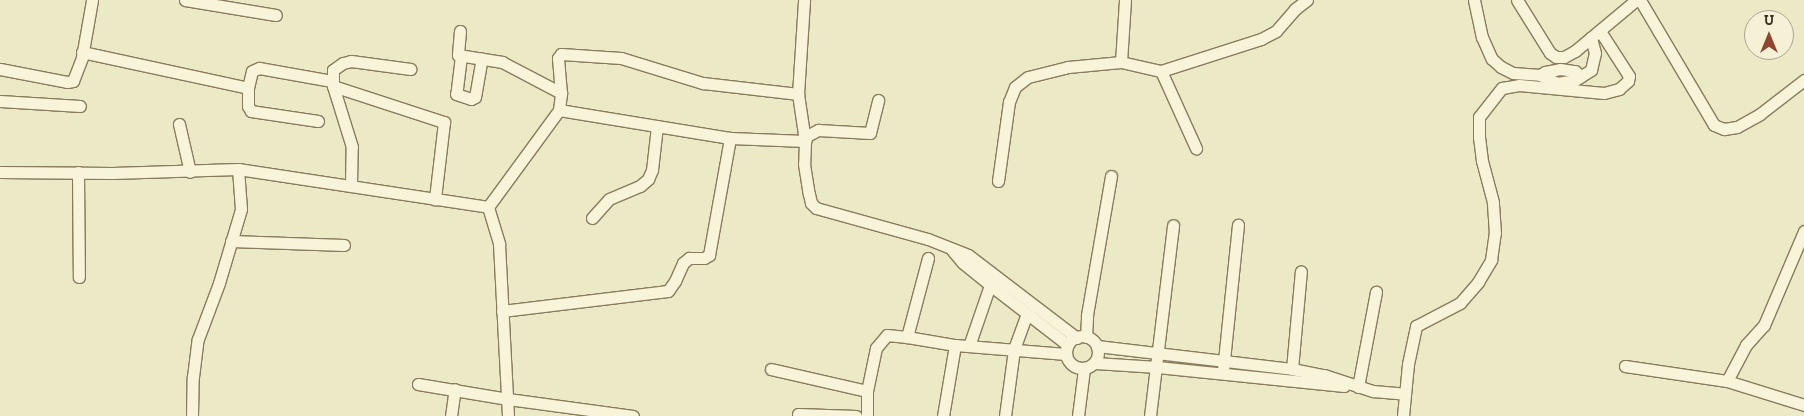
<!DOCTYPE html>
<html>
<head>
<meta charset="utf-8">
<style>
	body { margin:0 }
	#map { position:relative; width:1804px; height:416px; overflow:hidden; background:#ece9c7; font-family:"Zilla Slab",serif }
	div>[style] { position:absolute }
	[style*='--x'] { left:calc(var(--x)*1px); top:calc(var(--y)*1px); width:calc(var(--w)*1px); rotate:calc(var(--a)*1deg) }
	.roads { filter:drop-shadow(1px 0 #877c5d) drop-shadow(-1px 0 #877c5d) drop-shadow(0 1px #877c5d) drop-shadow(0 -1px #877c5d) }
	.minor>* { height:11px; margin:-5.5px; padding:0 5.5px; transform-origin:5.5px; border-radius:5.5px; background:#f7f4da }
	.minor>.ring { margin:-5.5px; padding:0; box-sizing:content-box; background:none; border:11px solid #f7f4da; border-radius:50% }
	span { translate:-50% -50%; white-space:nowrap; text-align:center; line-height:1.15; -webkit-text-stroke:5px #f4f1d6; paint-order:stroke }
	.north { position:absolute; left:1744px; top:10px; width:50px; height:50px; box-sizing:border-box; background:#f4f1d6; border:1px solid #a9a48d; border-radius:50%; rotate:0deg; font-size:14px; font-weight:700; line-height:20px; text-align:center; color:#383020 }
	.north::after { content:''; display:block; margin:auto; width:18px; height:22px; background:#924431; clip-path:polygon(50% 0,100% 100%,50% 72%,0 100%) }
</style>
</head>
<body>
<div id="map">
	<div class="roads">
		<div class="minor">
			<div style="--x:185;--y:0;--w:92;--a:9.4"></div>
			<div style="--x:1474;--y:0;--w:38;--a:78"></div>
			<div style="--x:1482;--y:37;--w:24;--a:66"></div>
			<div style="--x:1492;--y:59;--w:12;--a:42"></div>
			<div style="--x:1501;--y:67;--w:13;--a:27"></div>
			<div style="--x:1513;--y:73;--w:27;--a:4"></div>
			<div style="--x:1540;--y:75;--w:19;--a:25"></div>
			<div style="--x:1557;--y:83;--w:18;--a:-9"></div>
			<div style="--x:1575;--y:80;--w:19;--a:-32"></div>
			<div style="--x:1591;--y:70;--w:17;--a:-77"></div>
			<div style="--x:1595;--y:53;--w:16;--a:-105"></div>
			<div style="--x:1517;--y:0;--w:62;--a:58.1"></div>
			<div style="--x:1550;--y:53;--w:7;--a:34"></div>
			<div style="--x:1556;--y:57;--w:8;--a:0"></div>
			<div style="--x:1564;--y:57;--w:13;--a:-29"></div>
			<div style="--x:1575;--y:51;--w:80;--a:-39.9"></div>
			<div style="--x:1640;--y:0;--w:145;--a:59.4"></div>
			<div style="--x:1714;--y:125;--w:11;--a:22"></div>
			<div style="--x:1724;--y:129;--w:13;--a:-9"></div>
			<div style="--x:1737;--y:127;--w:26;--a:-29"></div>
			<div style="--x:1760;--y:114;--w:56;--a:-37.7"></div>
			<div style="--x:460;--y:31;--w:24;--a:95"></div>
			<div style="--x:458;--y:55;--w:45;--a:9"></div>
			<div style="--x:502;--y:62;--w:67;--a:27.7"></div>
			<div style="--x:82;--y:52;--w:170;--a:12.2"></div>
			<div style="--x:461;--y:56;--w:38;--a:97"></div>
			<div style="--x:456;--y:94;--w:16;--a:18"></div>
			<div style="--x:471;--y:99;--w:4;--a:-27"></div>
			<div style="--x:475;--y:97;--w:39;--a:-80"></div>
			<div style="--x:1121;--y:62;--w:41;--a:12.7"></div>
			<div style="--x:1161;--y:71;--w:85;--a:65.6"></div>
			<div style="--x:0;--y:69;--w:68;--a:11"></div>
			<div style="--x:67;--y:82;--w:6;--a:-9"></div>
			<div style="--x:73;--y:81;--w:26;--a:-69"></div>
			<div style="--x:82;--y:57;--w:58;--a:-80"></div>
			<div style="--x:1161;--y:71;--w:105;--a:-17.7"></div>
			<div style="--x:1261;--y:39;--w:17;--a:-28"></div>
			<div style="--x:1276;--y:31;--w:29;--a:-49"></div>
			<div style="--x:1295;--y:9;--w:15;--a:-37"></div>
			<div style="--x:1540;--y:75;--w:6;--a:-31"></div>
			<div style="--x:1545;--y:72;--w:15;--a:-11"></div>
			<div style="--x:1560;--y:69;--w:15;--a:8"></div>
			<div style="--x:1575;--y:71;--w:8;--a:45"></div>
			<div style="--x:333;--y:86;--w:117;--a:18"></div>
			<div style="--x:444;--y:122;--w:78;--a:96.7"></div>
			<div style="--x:798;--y:94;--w:94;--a:-86.3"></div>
			<div style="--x:0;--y:101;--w:80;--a:3.6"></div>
			<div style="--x:559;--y:110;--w:173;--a:9.3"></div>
			<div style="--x:730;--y:138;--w:75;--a:2.3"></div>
			<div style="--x:805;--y:141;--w:23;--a:92"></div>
			<div style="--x:804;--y:164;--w:30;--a:81"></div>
			<div style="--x:809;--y:194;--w:9;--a:77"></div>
			<div style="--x:811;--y:203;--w:7;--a:45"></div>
			<div style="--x:816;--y:208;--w:116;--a:15.5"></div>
			<div style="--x:928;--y:239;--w:43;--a:21.8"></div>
			<div style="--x:968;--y:255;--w:137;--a:37.3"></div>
			<div style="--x:318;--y:121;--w:68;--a:-171.5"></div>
			<div style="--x:251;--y:111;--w:6;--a:-121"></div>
			<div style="--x:248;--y:106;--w:18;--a:-90"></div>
			<div style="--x:248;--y:88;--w:17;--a:-77"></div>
			<div style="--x:252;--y:71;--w:8;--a:-23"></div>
			<div style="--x:259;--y:68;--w:74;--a:10.1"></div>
			<div style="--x:179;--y:124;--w:49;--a:77.1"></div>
			<div style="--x:805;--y:141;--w:5;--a:-68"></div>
			<div style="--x:807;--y:136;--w:13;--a:-29"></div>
			<div style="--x:818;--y:130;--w:52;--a:3.3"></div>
			<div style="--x:870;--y:133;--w:34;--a:-76"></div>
			<div style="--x:0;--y:172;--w:112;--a:0.5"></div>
			<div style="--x:112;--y:173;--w:126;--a:-1.8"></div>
			<div style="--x:238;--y:169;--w:253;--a:8.6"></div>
			<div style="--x:488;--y:207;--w:39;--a:73"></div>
			<div style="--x:499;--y:244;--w:172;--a:87"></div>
			<div style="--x:78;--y:172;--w:105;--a:89.5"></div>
			<div style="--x:998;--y:181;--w:80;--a:-82.1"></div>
			<div style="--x:1009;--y:102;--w:16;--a:-68"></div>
			<div style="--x:1015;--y:87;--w:16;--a:-38"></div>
			<div style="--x:1028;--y:77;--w:41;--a:-14"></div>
			<div style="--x:1068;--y:67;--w:53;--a:-5.4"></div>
			<div style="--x:1121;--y:62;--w:62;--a:-86.3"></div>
			<div style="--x:351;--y:186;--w:39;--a:-89"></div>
			<div style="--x:352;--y:147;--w:64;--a:-107.3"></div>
			<div style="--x:333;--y:86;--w:16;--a:-90"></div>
			<div style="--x:333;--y:70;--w:12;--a:-35"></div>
			<div style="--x:343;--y:63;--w:8;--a:-14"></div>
			<div style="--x:351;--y:61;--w:60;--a:7.7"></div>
			<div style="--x:488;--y:207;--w:120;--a:-53.8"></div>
			<div style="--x:559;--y:110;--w:17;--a:-83"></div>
			<div style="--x:561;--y:93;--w:35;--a:-95"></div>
			<div style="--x:558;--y:58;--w:5;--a:-53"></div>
			<div style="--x:561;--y:54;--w:60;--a:3.8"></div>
			<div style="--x:621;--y:58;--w:86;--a:17"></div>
			<div style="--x:703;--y:83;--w:96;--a:6.6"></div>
			<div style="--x:798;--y:94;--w:48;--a:81.5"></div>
			<div style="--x:592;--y:218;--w:25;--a:-48"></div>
			<div style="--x:609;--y:199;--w:34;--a:-23"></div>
			<div style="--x:640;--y:186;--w:11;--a:-41"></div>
			<div style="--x:648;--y:179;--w:10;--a:-66"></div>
			<div style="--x:652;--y:170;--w:44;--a:-83.5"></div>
			<div style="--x:231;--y:241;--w:113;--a:2"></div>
			<div style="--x:952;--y:250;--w:17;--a:50"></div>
			<div style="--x:963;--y:263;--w:35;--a:39"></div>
			<div style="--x:990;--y:285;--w:98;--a:37.6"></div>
			<div style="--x:928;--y:258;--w:82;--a:104.9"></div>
			<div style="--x:907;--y:337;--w:49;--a:9.5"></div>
			<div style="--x:955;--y:345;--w:111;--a:4.6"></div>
			<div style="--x:502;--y:311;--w:167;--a:-6.9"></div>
			<div style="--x:668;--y:291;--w:12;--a:-55"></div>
			<div style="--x:675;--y:281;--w:20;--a:-66"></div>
			<div style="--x:683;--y:263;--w:8;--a:-40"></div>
			<div style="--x:689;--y:258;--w:15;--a:0"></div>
			<div style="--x:704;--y:258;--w:6;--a:-31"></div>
			<div style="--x:709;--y:255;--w:119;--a:-79.8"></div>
			<div class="ring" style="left:1066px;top:336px;width:21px;height:21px"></div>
			<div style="--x:1086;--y:337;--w:22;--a:-87"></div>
			<div style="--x:1087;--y:315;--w:141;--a:-80.2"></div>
			<div style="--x:969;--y:346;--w:65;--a:-71"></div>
			<div style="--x:1097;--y:346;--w:196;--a:6.7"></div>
			<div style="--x:1292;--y:369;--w:33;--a:11"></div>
			<div style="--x:1324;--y:375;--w:52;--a:18.1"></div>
			<div style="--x:1373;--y:391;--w:32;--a:5"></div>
			<div style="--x:1095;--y:363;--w:62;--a:3.7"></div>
			<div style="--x:1157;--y:367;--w:188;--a:5.8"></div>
			<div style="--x:1625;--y:366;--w:103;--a:8.4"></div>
			<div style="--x:1727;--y:381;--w:81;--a:17.3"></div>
			<div style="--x:771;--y:369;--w:98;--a:12.9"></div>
			<div style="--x:1292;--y:369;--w:98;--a:-84.8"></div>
			<div style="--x:1223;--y:370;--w:146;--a:-84.1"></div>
			<div style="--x:1727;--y:381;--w:41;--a:-62.2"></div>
			<div style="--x:1746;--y:345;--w:27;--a:-48"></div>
			<div style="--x:1764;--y:325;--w:102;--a:-66.9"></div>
			<div style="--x:418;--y:384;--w:91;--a:9.5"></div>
			<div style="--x:508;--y:399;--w:126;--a:7.7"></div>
			<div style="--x:1358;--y:387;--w:97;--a:-79.3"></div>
			<div style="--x:798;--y:414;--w:58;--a:2"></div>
			<div style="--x:192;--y:416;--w:39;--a:-89"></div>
			<div style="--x:193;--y:377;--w:38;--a:-83"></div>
			<div style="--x:198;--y:339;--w:60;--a:-69.4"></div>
			<div style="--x:219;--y:283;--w:77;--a:-73.4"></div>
			<div style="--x:241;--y:209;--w:40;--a:-94.3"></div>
			<div style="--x:451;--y:416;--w:27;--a:-82"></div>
			<div style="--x:867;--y:416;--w:25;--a:-90"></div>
			<div style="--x:867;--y:391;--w:44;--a:-78.2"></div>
			<div style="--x:876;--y:348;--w:17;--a:-50"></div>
			<div style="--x:887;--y:335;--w:20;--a:6"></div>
			<div style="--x:943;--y:416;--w:72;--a:-80.4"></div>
			<div style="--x:1005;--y:416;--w:68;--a:-82.3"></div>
			<div style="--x:1014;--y:349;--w:38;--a:-70"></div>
			<div style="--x:1078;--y:416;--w:47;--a:-82.7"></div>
			<div style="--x:1150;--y:416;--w:192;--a:-83.1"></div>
			<div style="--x:1403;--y:416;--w:52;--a:-84.5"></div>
			<div style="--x:1408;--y:364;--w:39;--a:-78"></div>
			<div style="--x:1416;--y:326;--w:50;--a:-27.6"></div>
			<div style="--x:1460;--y:303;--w:28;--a:-49"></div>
			<div style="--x:1478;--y:282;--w:26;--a:-59"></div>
			<div style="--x:1491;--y:260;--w:27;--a:-82"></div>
			<div style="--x:1495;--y:233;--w:31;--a:-94"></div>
			<div style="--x:1493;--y:202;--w:42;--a:-105"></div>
			<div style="--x:1482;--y:161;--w:23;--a:-97"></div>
			<div style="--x:1479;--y:138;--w:21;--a:-90"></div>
			<div style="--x:1479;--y:117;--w:37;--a:-52"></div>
			<div style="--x:1502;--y:88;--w:17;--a:-10"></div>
			<div style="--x:1519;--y:85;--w:85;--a:5.4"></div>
			<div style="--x:1604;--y:93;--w:16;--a:-15"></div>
			<div style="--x:1619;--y:89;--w:12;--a:-42"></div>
			<div style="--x:1628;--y:81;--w:5;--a:-79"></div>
			<div style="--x:1629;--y:76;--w:54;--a:-122.8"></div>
		</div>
	</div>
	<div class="north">U</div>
</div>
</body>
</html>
